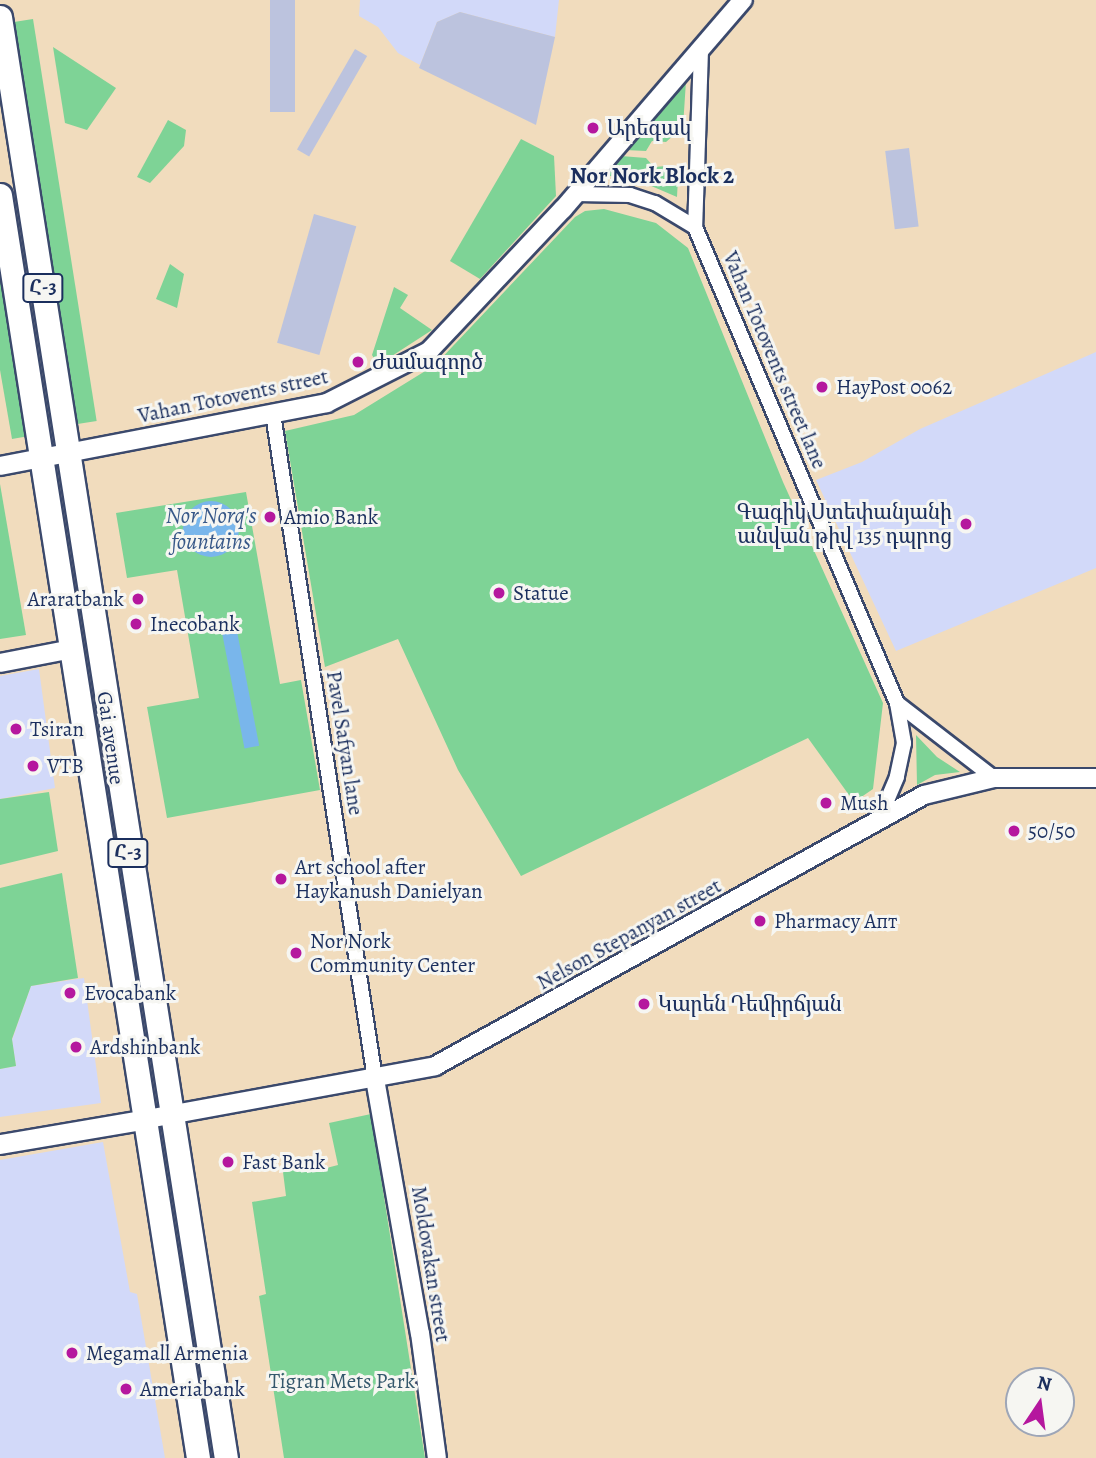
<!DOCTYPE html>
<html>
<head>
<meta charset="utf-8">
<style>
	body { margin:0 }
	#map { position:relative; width:1096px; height:1458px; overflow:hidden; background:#f1dcbd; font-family:Alegreya,"Noto Serif Armenian",serif }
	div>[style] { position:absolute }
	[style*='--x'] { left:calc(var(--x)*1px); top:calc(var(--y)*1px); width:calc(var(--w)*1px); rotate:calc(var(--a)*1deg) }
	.built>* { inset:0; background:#d2d9f9 }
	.industrial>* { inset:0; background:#bcc3de; transform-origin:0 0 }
	.green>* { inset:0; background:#7ed396; transform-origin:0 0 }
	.water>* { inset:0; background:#79b6eb; transform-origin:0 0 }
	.round { border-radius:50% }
	.roads { filter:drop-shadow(2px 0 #3b496c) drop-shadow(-2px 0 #3b496c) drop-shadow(0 2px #3b496c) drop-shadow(0 -2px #3b496c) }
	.minor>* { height:14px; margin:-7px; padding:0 7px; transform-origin:7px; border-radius:7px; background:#fff }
	.tertiary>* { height:18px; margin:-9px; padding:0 9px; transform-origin:9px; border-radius:9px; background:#fff }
	.secondary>* { height:19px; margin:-9.5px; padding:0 9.5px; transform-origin:9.5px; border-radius:9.5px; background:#fff }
	.primary>* { height:23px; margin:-11.5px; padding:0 11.5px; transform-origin:11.5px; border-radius:11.5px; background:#fff }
	.dots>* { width:19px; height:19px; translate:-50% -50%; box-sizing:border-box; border:4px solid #f6f6f2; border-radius:50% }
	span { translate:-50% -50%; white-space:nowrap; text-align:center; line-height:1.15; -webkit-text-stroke:6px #f6f6f2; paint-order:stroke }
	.shield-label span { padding:2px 5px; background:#f6f6f2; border:2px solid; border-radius:5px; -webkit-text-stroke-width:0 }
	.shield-label { font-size:19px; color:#1b2f5e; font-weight:700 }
	.poi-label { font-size:21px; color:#1b2f5e }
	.left { translate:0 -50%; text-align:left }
	.right { translate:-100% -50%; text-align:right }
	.street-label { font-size:21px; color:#1b2f5e }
	.park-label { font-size:21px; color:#34586c }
	.neighbourhood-label { font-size:23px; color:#1b2f5e; font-weight:700 }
	.water-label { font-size:23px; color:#375888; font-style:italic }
	.north { position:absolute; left:1005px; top:1367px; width:70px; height:70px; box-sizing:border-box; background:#f6f6f2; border:2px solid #9ea6b7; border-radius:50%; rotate:13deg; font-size:19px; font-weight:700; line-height:28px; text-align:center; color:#1b2f5e }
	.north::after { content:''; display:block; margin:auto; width:24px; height:32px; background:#b5179e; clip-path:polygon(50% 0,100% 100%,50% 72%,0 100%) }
</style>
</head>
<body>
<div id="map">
	<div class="built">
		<div style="clip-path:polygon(360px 0,559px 0,555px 37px,460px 12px,437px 22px,420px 65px,398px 53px,378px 27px,359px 16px)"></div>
		<div style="clip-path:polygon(1096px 352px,1096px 568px,896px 651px,816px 480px,862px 462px,920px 429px)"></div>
		<div style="clip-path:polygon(39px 669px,55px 788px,0 799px,0 676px)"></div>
		<div style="clip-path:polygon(84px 978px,101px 1103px,0 1117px,0 1069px,16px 1066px,12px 1040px,31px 986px)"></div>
		<div style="clip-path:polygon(103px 1142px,130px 1292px,137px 1294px,165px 1458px,0 1458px,0 1160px)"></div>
	</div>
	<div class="industrial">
		<div style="left:270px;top:0;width:25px;height:112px"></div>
		<div style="clip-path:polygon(460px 12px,555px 37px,536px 125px,419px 68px,437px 22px)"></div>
		<div style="left:355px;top:49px;width:14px;height:116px;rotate:30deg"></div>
		<div style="left:909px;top:148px;width:79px;height:24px;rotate:83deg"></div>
		<div style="left:314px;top:214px;width:44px;height:134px;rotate:16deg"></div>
	</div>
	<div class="green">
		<div style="left:33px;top:19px;width:407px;height:21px;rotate:81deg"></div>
		<div style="clip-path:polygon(53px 47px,116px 88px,87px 130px,65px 123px)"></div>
		<div style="clip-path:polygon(686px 81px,683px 127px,666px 142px,652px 141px,646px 151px,625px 150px)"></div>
		<div style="clip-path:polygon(168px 120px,186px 130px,184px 146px,150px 183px,137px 177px)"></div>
		<div style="clip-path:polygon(521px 139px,554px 156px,556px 196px,480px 279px,450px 261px)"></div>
		<div style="clip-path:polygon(621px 156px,646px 158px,654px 167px,666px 166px,678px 178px,677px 197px,642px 182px,605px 175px)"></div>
		<div style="clip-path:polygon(604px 209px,656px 223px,688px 248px,783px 482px,883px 703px,873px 789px,854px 802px,808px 738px,521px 876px,458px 770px,398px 639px,325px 667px,285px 431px,354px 415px,435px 365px,575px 217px,585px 211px)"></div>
		<div style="clip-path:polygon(0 262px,29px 436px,12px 439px,0 370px)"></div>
		<div style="clip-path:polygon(170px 264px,184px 274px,177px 308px,156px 299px)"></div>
		<div style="clip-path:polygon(394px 287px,408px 295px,400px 308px,432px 330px,378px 365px,372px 355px)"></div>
		<div style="clip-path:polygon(0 484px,26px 635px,0 639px)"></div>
		<div style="clip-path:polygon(246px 492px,280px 684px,301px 680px,320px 790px,167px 818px,147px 707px,199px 698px,177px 570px,127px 578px,116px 513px)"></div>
		<div style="clip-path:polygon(916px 735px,937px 757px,960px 772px,935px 775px,917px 785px)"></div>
		<div style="clip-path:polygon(49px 792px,58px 851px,0 865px,0 799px)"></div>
		<div style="clip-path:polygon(62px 873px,78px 978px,31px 986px,12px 1039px,16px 1066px,0 1069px,0 888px)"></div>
		<div style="clip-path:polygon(371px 1114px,425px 1458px,284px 1458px,259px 1296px,266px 1294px,252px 1202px,286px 1196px,282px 1164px,307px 1160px,311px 1172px,338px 1165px,329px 1123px)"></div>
	</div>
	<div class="water">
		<div class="round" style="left:183px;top:501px;width:56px;height:56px"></div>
		<div style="left:235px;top:621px;width:127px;height:15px;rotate:79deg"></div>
	</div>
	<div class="roads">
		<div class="minor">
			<div style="--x:701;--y:50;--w:177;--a:91.9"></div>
			<div style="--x:695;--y:227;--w:517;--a:67.01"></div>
			<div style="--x:897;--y:703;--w:41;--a:80.1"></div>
			<div style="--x:904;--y:743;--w:35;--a:102"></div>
			<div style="--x:897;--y:777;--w:43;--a:113"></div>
			<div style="--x:576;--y:194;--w:54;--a:1.1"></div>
			<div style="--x:630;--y:195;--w:26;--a:18"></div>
			<div style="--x:655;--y:203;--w:47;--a:31"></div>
			<div style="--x:273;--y:414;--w:673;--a:81.28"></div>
			<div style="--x:897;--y:703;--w:123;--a:37.7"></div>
		</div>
		<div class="tertiary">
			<div style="--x:0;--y:466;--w:333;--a:-10.9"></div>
			<div style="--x:327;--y:403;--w:114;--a:-27"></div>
			<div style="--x:429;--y:351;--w:195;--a:-46.7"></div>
			<div style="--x:563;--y:209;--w:276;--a:-49.3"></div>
			<div style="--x:0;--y:663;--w:73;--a:-11"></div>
			<div style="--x:375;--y:1079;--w:258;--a:80"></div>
			<div style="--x:420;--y:1333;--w:126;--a:82.3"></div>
			<div style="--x:142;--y:1120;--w:298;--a:-10.4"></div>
			<div style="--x:435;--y:1066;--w:559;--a:-28.99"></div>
			<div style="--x:924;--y:795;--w:72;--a:-13.7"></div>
			<div style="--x:994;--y:778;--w:102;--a:0"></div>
		</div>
		<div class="secondary">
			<div style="--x:0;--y:1144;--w:144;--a:-9.6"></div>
		</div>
		<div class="primary">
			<div style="--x:0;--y:17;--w:1459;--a:81.09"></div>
			<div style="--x:0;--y:195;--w:1278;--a:81.09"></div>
		</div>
	</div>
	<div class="dots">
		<div style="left:593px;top:128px;background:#b5179e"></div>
		<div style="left:358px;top:362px;background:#b5179e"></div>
		<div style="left:822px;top:387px;background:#b5179e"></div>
		<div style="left:270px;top:517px;background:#b5179e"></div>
		<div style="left:966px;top:524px;background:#b5179e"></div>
		<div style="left:499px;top:593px;background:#b5179e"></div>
		<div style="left:138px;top:599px;background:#b5179e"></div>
		<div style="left:136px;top:624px;background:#b5179e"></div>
		<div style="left:16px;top:729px;background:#b5179e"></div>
		<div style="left:33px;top:766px;background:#b5179e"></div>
		<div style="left:826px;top:803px;background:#b5179e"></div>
		<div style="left:1014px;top:831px;background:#b5179e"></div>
		<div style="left:281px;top:879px;background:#b5179e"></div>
		<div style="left:760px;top:921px;background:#b5179e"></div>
		<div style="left:296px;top:953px;background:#b5179e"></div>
		<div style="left:70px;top:993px;background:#b5179e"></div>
		<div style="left:644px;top:1004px;background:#b5179e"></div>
		<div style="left:76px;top:1047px;background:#b5179e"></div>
		<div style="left:228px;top:1162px;background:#b5179e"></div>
		<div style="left:72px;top:1353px;background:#b5179e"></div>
		<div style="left:126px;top:1389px;background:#b5179e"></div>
	</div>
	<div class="shield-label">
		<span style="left:43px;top:288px">Հ-3</span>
		<span style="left:128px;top:853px">Հ-3</span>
	</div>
	<div class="poi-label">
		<span class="left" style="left:607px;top:128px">Արեգակ</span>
		<span class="left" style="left:372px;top:362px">Ժամագործ</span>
		<span class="left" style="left:836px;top:387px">HayPost 0062</span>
		<span class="right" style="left:952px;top:524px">Գագիկ Ստեփանյանի<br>անվան թիվ 135 դպրոց</span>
		<span class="left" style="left:284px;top:517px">Amio Bank</span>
		<span class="left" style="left:513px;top:593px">Statue</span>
		<span class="right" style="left:124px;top:599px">Araratbank</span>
		<span class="left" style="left:150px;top:624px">Inecobank</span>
		<span class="left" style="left:30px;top:729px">Tsiran</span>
		<span class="left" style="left:47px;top:766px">VTB</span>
		<span class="left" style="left:840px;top:803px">Mush</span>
		<span class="left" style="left:1028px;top:831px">50/50</span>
		<span class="left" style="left:295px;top:879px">Art school after<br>Haykanush Danielyan</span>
		<span class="left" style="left:774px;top:921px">Pharmacy Апт</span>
		<span class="left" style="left:310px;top:953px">Nor Nork<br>Community Center</span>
		<span class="left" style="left:84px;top:993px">Evocabank</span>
		<span class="left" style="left:658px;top:1004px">Կարեն Դեմիրճյան</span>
		<span class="left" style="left:90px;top:1047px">Ardshinbank</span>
		<span class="left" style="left:242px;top:1162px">Fast Bank</span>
		<span class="left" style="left:86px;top:1353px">Megamall Armenia</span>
		<span class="left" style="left:140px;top:1389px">Ameriabank</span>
	</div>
	<div class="street-label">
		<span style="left:775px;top:360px;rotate:67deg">Vahan Totovents street lane</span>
		<span style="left:233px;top:396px;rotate:-12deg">Vahan Totovents street</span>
		<span style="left:111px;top:738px;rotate:82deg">Gai avenue</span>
		<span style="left:345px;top:743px;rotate:81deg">Pavel Safyan lane</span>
		<span style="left:629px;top:934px;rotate:-29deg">Nelson Stepanyan street</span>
		<span style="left:431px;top:1264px;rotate:81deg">Moldovakan street</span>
	</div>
	<div class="park-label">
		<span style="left:342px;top:1381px">Tigran Mets Park</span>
	</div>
	<div class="neighbourhood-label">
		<span style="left:652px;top:176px">Nor Nork Block 2</span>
	</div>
	<div class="water-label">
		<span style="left:211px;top:529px">Nor Norq's<br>fountains</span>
	</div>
	<div class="north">N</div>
</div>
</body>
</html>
